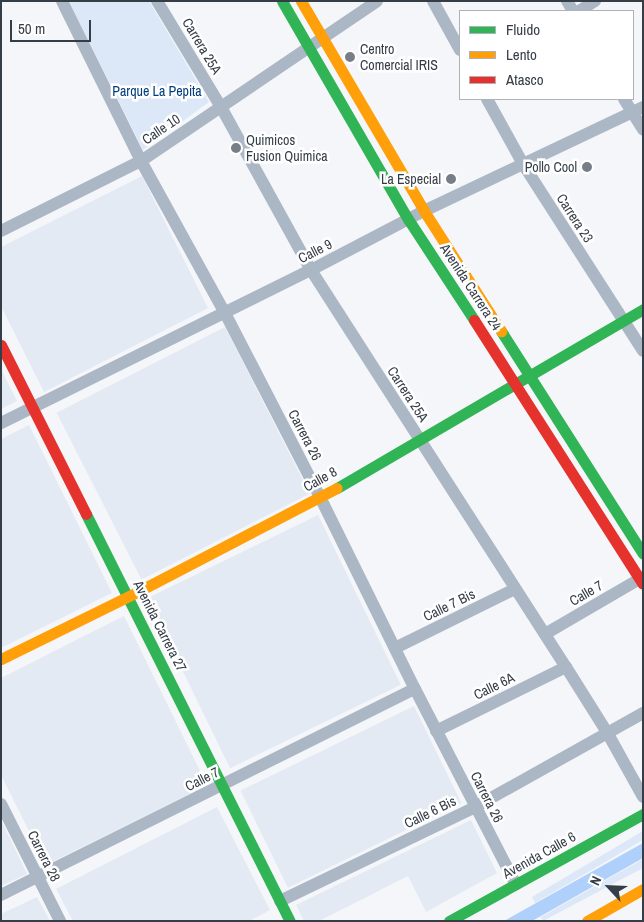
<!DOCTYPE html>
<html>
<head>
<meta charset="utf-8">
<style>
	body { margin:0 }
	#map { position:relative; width:644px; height:922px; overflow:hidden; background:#f4f6f9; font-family:"Archivo Narrow",sans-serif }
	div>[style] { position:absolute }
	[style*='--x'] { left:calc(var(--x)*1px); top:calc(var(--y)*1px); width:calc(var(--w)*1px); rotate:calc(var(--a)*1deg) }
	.built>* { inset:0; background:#e4eaf3; transform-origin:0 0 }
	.green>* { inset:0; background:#dce8f7 }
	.water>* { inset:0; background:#afd0fa }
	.street>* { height:12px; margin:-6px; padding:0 6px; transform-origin:6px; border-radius:6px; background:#acb7c5 }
	.fast>* { height:11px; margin:-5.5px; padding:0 5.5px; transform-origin:5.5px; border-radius:5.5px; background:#30b455 }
	.slow>* { height:11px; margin:-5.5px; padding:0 5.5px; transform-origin:5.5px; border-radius:5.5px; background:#ff9f0a }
	.jam>* { height:11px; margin:-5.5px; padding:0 5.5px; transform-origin:5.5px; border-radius:5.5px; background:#e5322d }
	.dots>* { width:14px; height:14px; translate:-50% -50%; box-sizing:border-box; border:2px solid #fff; border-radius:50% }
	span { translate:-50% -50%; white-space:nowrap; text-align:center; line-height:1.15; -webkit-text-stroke:5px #fff; paint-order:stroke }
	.street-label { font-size:14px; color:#353d47 }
	.poi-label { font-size:14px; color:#353d47 }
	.left { translate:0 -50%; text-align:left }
	.right { translate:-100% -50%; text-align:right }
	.park-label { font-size:14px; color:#013c7c }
	.frame { position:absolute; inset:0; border:2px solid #353d47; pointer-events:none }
	.legend { position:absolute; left:459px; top:10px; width:175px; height:90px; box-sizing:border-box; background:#fff; border:1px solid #aeb1b5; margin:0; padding:6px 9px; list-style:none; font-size:15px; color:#353d47 }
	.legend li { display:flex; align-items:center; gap:10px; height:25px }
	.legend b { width:25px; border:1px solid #aeb1b5 }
	.north { position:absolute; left:584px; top:862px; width:50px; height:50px; -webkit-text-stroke:4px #fff; paint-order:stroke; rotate:295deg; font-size:14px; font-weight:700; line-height:20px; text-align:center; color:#353d47 }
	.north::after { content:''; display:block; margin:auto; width:18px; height:22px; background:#353d47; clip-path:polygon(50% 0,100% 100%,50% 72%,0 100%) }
	.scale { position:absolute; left:10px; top:20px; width:81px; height:22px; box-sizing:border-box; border:2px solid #353d47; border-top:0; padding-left:6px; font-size:15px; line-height:18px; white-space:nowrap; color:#353d47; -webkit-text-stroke:4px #fff; paint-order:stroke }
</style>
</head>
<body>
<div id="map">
	<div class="built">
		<div style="clip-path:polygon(142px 176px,208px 308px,44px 392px,1px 306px,1px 247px)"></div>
		<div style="left:225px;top:327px;width:187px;height:189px;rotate:63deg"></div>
		<div style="clip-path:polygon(1px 369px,17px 401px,1px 409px)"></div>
		<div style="clip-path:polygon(29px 425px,112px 593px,1px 648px,1px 439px)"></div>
		<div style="left:318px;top:515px;width:189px;height:190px;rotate:64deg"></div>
		<div style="clip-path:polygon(124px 616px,207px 785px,46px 865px,1px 775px,1px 678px)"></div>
		<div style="left:414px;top:706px;width:108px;height:193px;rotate:64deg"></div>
		<div style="clip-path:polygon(217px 807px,270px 910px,249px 921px,73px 921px,56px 889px)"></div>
		<div style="clip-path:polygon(1px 820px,27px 874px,1px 886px)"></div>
		<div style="clip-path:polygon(471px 820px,497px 873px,426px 912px,408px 876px,319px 921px,304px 921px,296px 905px)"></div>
		<div style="clip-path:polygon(37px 897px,50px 921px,1px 921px,1px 914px)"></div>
	</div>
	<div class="green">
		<div style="clip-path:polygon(69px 1px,149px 1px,209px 102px,143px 150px)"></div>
		<div style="clip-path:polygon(643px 831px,643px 840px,535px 903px,532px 897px)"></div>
		<div style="clip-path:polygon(643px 859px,643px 868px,543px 921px,541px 917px)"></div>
	</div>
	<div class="water">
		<div style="clip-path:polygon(643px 843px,643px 858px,541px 916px,532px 921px,504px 921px)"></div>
	</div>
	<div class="street">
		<div style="--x:62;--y:1;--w:178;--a:63.7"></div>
		<div style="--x:141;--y:161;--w:174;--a:61.1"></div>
		<div style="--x:225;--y:313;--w:207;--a:62.7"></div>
		<div style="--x:320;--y:497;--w:214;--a:63.7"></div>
		<div style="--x:415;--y:689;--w:220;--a:62.7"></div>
		<div style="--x:157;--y:1;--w:124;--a:58.9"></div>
		<div style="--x:221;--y:107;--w:186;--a:61.1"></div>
		<div style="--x:311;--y:270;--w:472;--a:57.3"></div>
		<div style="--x:566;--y:667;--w:79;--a:57.9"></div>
		<div style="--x:608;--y:734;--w:72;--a:60.9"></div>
		<div style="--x:433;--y:1;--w:56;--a:61.1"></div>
		<div style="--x:567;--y:1;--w:12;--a:59"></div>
		<div style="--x:579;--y:11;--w:19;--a:-32"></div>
		<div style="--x:487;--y:99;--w:74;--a:61"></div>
		<div style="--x:523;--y:164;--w:222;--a:57.3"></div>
		<div style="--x:624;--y:99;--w:36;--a:58"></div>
		<div style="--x:1;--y:231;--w:157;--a:-26.6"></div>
		<div style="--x:141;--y:161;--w:285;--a:-34.1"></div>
		<div style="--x:1;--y:423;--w:346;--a:-26.3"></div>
		<div style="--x:311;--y:270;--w:130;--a:-27.6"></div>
		<div style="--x:426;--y:210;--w:240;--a:-25.4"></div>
		<div style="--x:545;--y:634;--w:113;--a:-30.2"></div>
		<div style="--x:395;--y:648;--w:134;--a:-26.2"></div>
		<div style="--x:436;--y:731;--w:145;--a:-26.2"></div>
		<div style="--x:1;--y:804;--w:131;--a:63.2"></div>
		<div style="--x:1;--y:895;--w:462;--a:-26.5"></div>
		<div style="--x:280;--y:901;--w:216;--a:-25.7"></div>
		<div style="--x:475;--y:807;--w:193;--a:-29.2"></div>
	</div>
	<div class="fast">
		<div style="--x:282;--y:1;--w:252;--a:60"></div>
		<div style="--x:408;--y:219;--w:121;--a:56.8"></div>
		<div style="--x:501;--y:331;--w:264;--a:57.5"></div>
		<div style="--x:337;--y:488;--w:355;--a:-30.3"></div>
		<div style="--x:86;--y:514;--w:455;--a:63.4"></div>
		<div style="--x:449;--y:921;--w:222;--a:-28.9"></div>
	</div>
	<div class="slow">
		<div style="--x:301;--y:1;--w:243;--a:59.6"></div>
		<div style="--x:424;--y:211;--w:143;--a:57.3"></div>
		<div style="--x:1;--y:659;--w:152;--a:-26.2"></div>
		<div style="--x:137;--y:592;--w:225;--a:-27.5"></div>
		<div style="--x:587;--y:921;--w:64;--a:-29.7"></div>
	</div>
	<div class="jam">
		<div style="--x:474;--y:320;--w:313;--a:57.4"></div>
		<div style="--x:1;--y:345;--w:189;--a:63.3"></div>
	</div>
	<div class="dots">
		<div style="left:350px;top:57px;background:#787e85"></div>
		<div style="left:236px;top:148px;background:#787e85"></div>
		<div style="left:587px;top:167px;background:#787e85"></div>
		<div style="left:451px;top:179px;background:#787e85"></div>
	</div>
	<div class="street-label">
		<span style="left:202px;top:46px;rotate:59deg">Carrera 25A</span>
		<span style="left:161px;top:129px;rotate:-34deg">Calle 10</span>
		<span style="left:575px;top:218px;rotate:57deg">Carrera 23</span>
		<span style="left:315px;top:251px;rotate:-27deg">Calle 9</span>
		<span style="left:471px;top:287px;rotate:57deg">Avenida Carrera 24</span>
		<span style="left:408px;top:394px;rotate:57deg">Carrera 25A</span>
		<span style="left:305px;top:435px;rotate:62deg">Carrera 26</span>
		<span style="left:320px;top:479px;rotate:-29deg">Calle 8</span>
		<span style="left:586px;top:593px;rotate:-30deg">Calle 7</span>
		<span style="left:449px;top:605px;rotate:-26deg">Calle 7 Bis</span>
		<span style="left:160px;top:626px;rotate:63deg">Avenida Carrera 27</span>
		<span style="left:494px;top:686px;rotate:-26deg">Calle 6A</span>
		<span style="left:202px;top:779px;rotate:-27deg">Calle 7</span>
		<span style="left:487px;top:797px;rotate:63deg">Carrera 26</span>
		<span style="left:430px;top:812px;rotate:-26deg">Calle 6 Bis</span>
		<span style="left:539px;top:855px;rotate:-29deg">Avenida Calle 6</span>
		<span style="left:44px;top:856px;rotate:63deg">Carrera 28</span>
	</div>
	<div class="poi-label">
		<span class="left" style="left:360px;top:57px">Centro<br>Comercial IRIS</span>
		<span class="left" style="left:246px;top:148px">Quimicos<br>Fusion Quimica</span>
		<span class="right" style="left:577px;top:167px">Pollo Cool</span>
		<span class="right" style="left:441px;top:179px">La Especial</span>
	</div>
	<div class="park-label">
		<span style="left:157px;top:91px">Parque La Pepita</span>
	</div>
	<div class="frame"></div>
	<ul class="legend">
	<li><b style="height:6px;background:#30b455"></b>Fluido</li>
	<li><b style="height:6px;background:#ff9f0a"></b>Lento</li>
	<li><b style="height:6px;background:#e5322d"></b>Atasco</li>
	</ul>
	<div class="north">N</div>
	<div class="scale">50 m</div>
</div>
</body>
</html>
